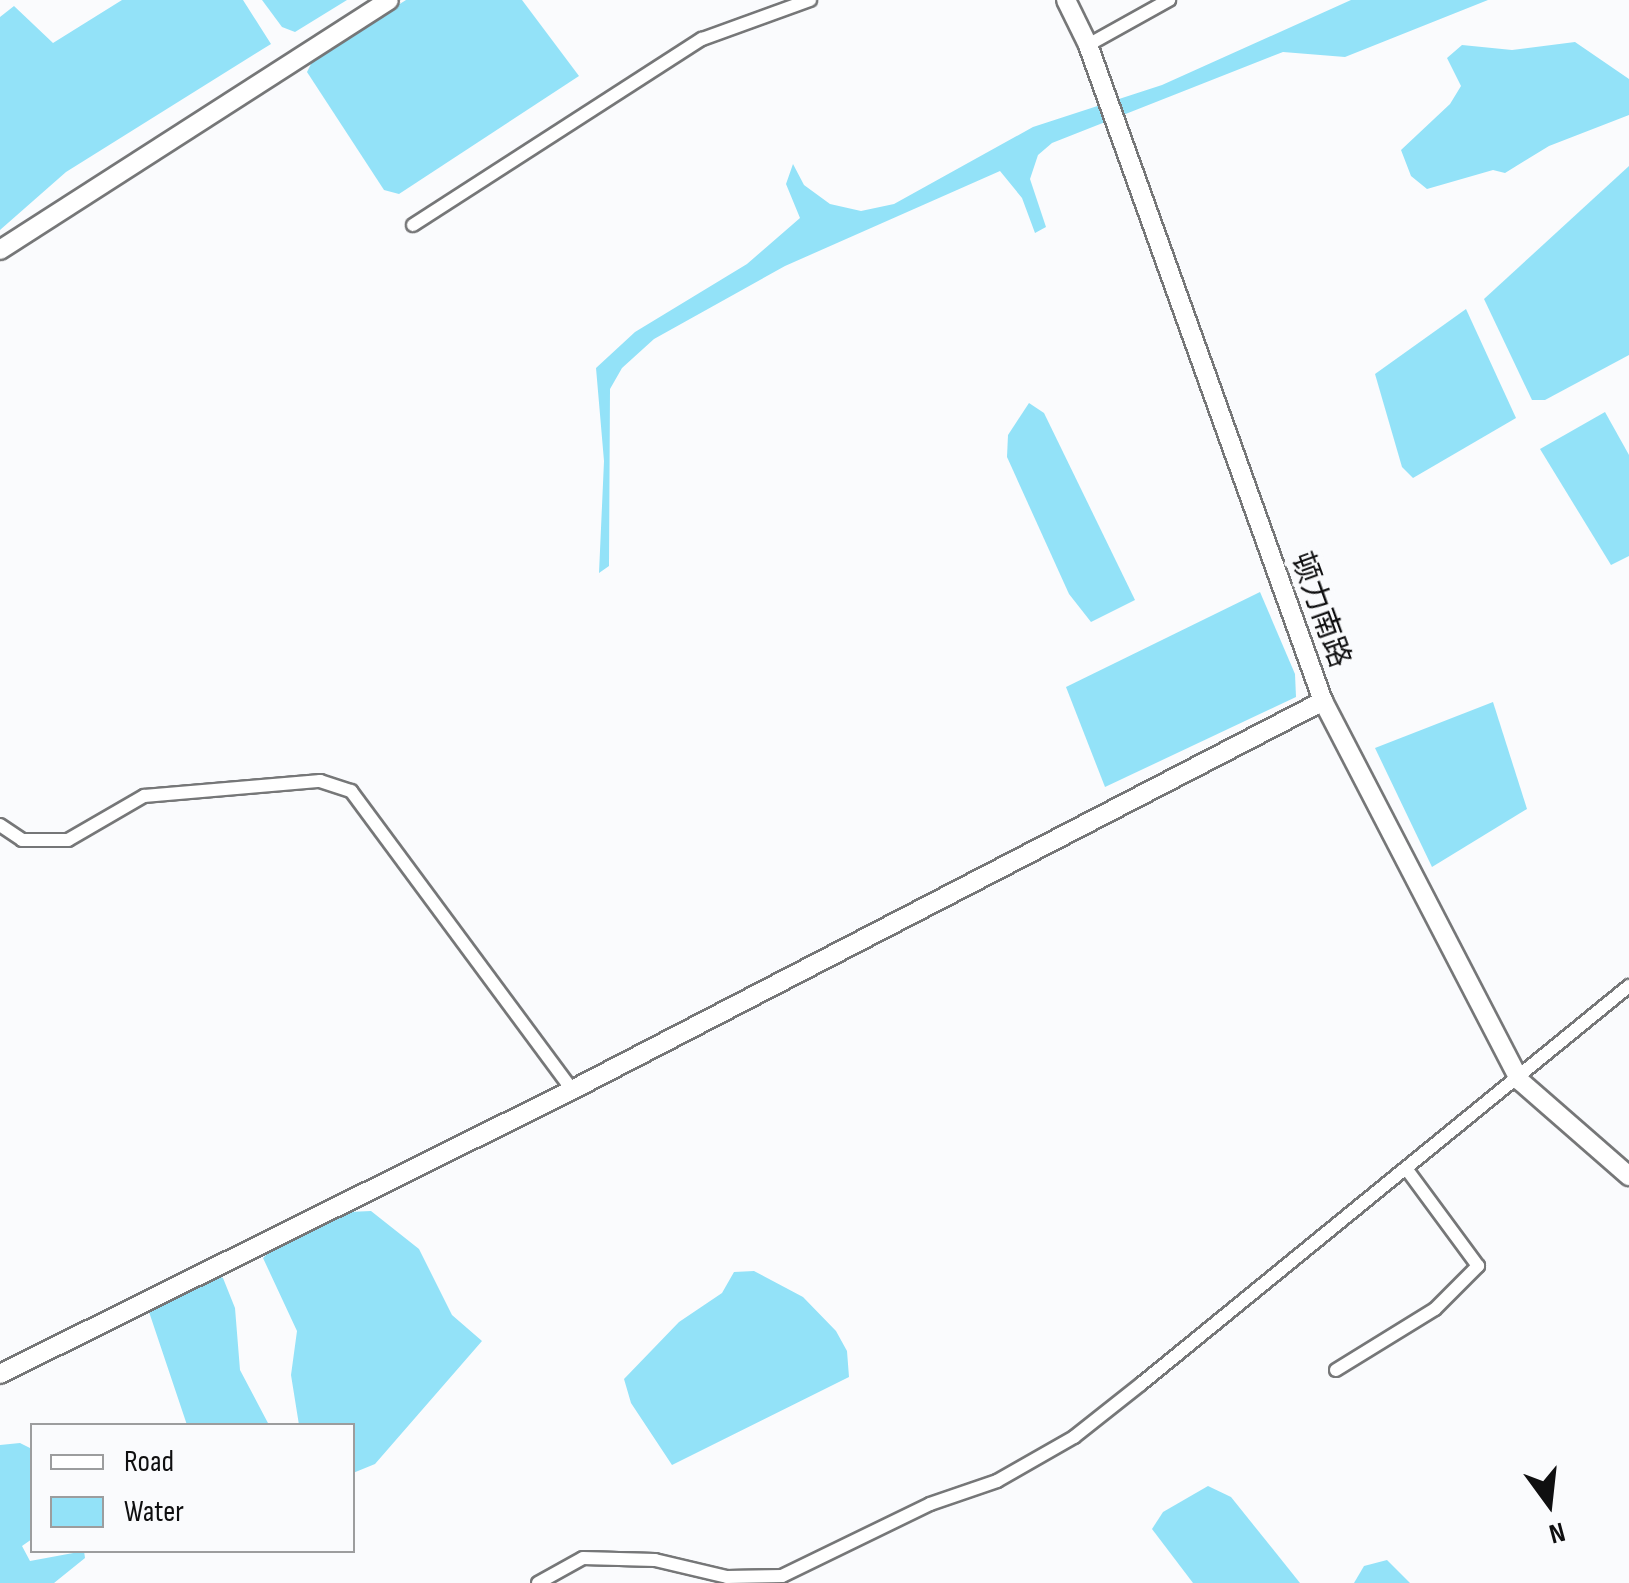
<!DOCTYPE html>
<html>
<head>
<meta charset="utf-8">
<style>
	body { margin:0 }
	#map { position:relative; width:1629px; height:1583px; overflow:hidden; background:#fafbfd; font-family:"Sofia Sans Condensed","Noto Sans SC",sans-serif }
	div>[style] { position:absolute }
	[style*='--x'] { left:calc(var(--x)*1px); top:calc(var(--y)*1px); width:calc(var(--w)*1px); rotate:calc(var(--a)*1deg) }
	.water>* { inset:0; background:#93e2f8 }
	.roads { filter:drop-shadow(2px 0 #767778) drop-shadow(-2px 0 #767778) drop-shadow(0 2px #767778) drop-shadow(0 -2px #767778) }
	.street>* { height:12px; margin:-6px; padding:0 6px; transform-origin:6px; border-radius:6px; background:#fff }
	.secondary>* { height:18px; margin:-9px; padding:0 9px; transform-origin:9px; border-radius:9px; background:#fff }
	span { translate:-50% -50%; white-space:nowrap; text-align:center; line-height:1.15; -webkit-text-stroke:9px #fafbfd; paint-order:stroke }
	.street-label { font-size:30px; color:#0f0f10 }
	.legend { position:absolute; left:30px; top:1423px; width:325px; height:130px; box-sizing:border-box; background:#fafbfd; border:2px solid #9c9d9e; margin:0; padding:12px 18px; list-style:none; font-size:30px; color:#0f0f10 }
	.legend li { display:flex; align-items:center; gap:20px; height:50px }
	.legend b { width:50px; border:2px solid #9c9d9e }
	.north { position:absolute; left:1499px; top:1453px; width:100px; height:100px; -webkit-text-stroke:8px #fafbfd; paint-order:stroke; rotate:165deg; font-size:28px; font-weight:700; line-height:40px; text-align:center; color:#0f0f10 }
	.north::after { content:''; display:block; margin:auto; width:35px; height:45px; background:#0f0f10; clip-path:polygon(50% 0,100% 100%,50% 72%,0 100%) }
</style>
</head>
<body>
<div id="map">
	<div class="water">
		<div style="clip-path:polygon(122px 0,243px 0,271px 44px,66px 172px,0 230px,0 17px,14px 6px,53px 43px)"></div>
		<div style="clip-path:polygon(262px 0,347px 0,295px 32px,282px 27px)"></div>
		<div style="clip-path:polygon(522px 0,579px 76px,399px 194px,384px 190px,307px 72px,314px 58px,406px 0)"></div>
		<div style="clip-path:polygon(1351px 0,1488px 0,1345px 57px,1283px 52px,1052px 143px,1038px 155px,1030px 179px,1046px 227px,1035px 233px,1022px 198px,1000px 171px,785px 266px,654px 339px,622px 368px,610px 389px,609px 566px,599px 573px,604px 461px,596px 368px,635px 332px,747px 264px,800px 218px,786px 184px,793px 164px,804px 185px,830px 204px,861px 211px,894px 204px,1033px 127px,1162px 85px)"></div>
		<div style="clip-path:polygon(1575px 42px,1629px 79px,1629px 115px,1549px 146px,1505px 173px,1493px 170px,1427px 189px,1411px 176px,1401px 150px,1450px 104px,1461px 86px,1447px 58px,1462px 45px,1512px 50px)"></div>
		<div style="clip-path:polygon(1629px 166px,1629px 355px,1545px 400px,1532px 400px,1484px 299px)"></div>
		<div style="clip-path:polygon(1466px 309px,1516px 418px,1413px 478px,1402px 467px,1375px 374px)"></div>
		<div style="clip-path:polygon(1029px 403px,1044px 413px,1135px 600px,1091px 622px,1069px 594px,1007px 457px,1008px 435px)"></div>
		<div style="clip-path:polygon(1605px 412px,1629px 455px,1629px 556px,1611px 565px,1540px 449px)"></div>
		<div style="clip-path:polygon(1260px 592px,1295px 674px,1296px 697px,1105px 787px,1066px 687px)"></div>
		<div style="clip-path:polygon(1493px 702px,1527px 809px,1432px 867px,1375px 748px)"></div>
		<div style="clip-path:polygon(371px 1211px,419px 1249px,452px 1315px,482px 1341px,375px 1464px,353px 1473px,352px 1426px,299px 1425px,291px 1375px,297px 1331px,263px 1258px,279px 1243px,349px 1212px)"></div>
		<div style="clip-path:polygon(206px 1269px,223px 1278px,235px 1308px,240px 1370px,269px 1425px,187px 1425px,144px 1297px)"></div>
		<div style="clip-path:polygon(754px 1271px,803px 1297px,836px 1331px,847px 1351px,849px 1377px,672px 1465px,631px 1403px,624px 1379px,679px 1322px,722px 1293px,734px 1272px)"></div>
		<div style="clip-path:polygon(20px 1443px,32px 1449px,32px 1539px,22px 1546px,30px 1561px,84px 1551px,85px 1558px,54px 1583px,0 1583px,0 1445px)"></div>
		<div style="clip-path:polygon(1208px 1486px,1231px 1497px,1300px 1583px,1193px 1583px,1152px 1529px,1163px 1512px)"></div>
		<div style="clip-path:polygon(1387px 1560px,1410px 1583px,1354px 1583px,1364px 1566px)"></div>
	</div>
	<div class="roads">
		<div class="street">
			<div style="--x:1088;--y:45;--w:93;--a:-29.1"></div>
			<div style="--x:413;--y:225;--w:344;--a:-32.8"></div>
			<div style="--x:702;--y:39;--w:115;--a:-19.9"></div>
			<div style="--x:0;--y:825;--w:27;--a:34"></div>
			<div style="--x:22;--y:840;--w:46;--a:0"></div>
			<div style="--x:68;--y:840;--w:88;--a:-30.1"></div>
			<div style="--x:144;--y:796;--w:177;--a:-4.9"></div>
			<div style="--x:320;--y:781;--w:33;--a:18"></div>
			<div style="--x:351;--y:791;--w:372;--a:53.5"></div>
			<div style="--x:1336;--y:1370;--w:116;--a:-31.6"></div>
			<div style="--x:1435;--y:1309;--w:61;--a:-45"></div>
			<div style="--x:1478;--y:1266;--w:118;--a:-126.4"></div>
			<div style="--x:538;--y:1583;--w:51;--a:-29.1"></div>
			<div style="--x:583;--y:1558;--w:72;--a:1.6"></div>
			<div style="--x:655;--y:1560;--w:74;--a:13.3"></div>
			<div style="--x:727;--y:1577;--w:55;--a:-1"></div>
			<div style="--x:782;--y:1576;--w:165;--a:-25.9"></div>
			<div style="--x:930;--y:1504;--w:71;--a:-18.9"></div>
			<div style="--x:997;--y:1481;--w:89;--a:-29.7"></div>
			<div style="--x:1074;--y:1437;--w:85;--a:-38.3"></div>
			<div style="--x:1141;--y:1384;--w:630;--a:-39.2"></div>
		</div>
		<div class="secondary">
			<div style="--x:1066;--y:0;--w:50;--a:63.9"></div>
			<div style="--x:1088;--y:45;--w:697;--a:70.29"></div>
			<div style="--x:1323;--y:701;--w:428;--a:62.6"></div>
			<div style="--x:1520;--y:1081;--w:145;--a:41.1"></div>
			<div style="--x:0;--y:250;--w:462;--a:-32.7"></div>
			<div style="--x:0;--y:1374;--w:639;--a:-26.4"></div>
			<div style="--x:572;--y:1090;--w:846;--a:-27.38"></div>
		</div>
	</div>
	<div class="street-label">
		<span style="left:1320px;top:610px;rotate:70deg">顿力南路</span>
	</div>
	<ul class="legend">
	<li><b style="height:12px;background:#fff"></b>Road</li>
	<li><b style="height:28px;background:#93e2f8"></b>Water</li>
	</ul>
	<div class="north">N</div>
</div>
</body>
</html>
